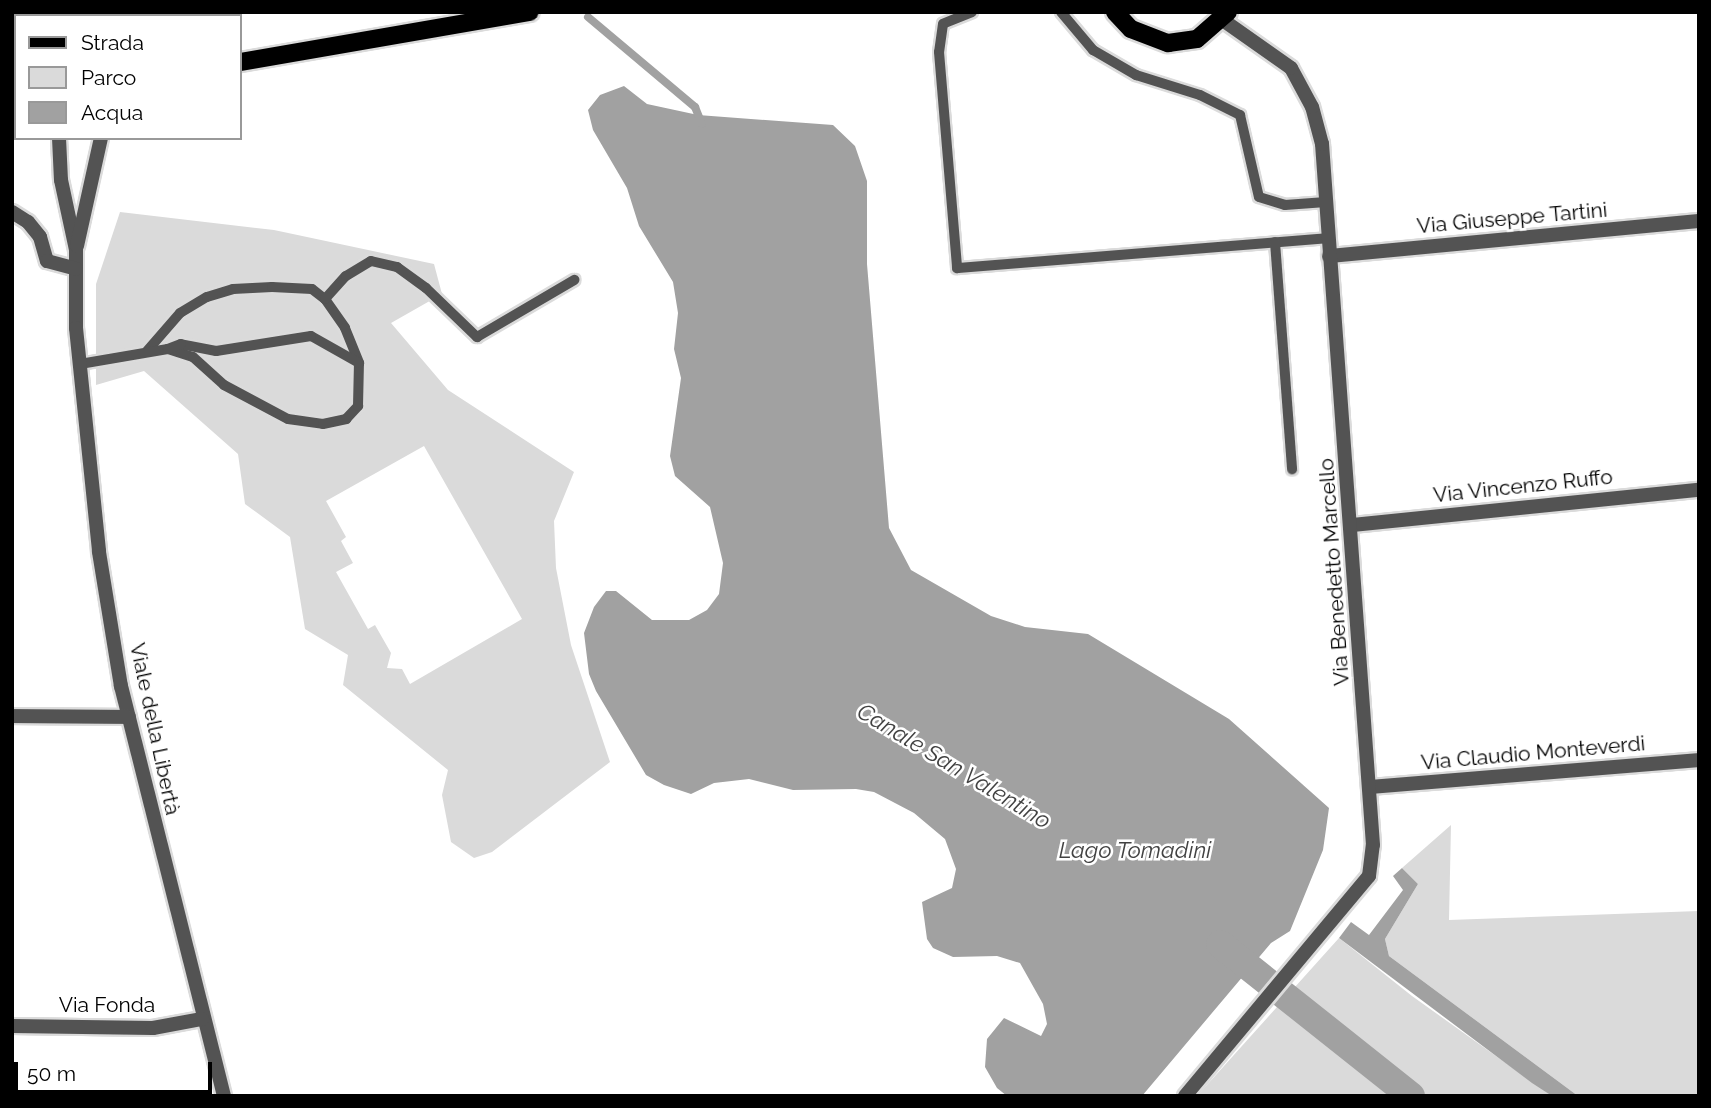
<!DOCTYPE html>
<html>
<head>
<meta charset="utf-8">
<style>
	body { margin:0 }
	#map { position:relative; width:1711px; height:1108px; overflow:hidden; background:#fff; font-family:Raleway,sans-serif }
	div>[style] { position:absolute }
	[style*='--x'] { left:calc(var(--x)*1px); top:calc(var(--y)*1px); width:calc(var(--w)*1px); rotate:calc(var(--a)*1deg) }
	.green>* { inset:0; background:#dadada }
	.water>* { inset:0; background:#a1a1a1 }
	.stream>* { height:8px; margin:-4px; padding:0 4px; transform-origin:4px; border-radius:4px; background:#a1a1a1 }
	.canal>* { height:28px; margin:-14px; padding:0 14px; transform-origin:14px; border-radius:14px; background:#a1a1a1 }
	.roads { filter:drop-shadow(2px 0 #dbdbdb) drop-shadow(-2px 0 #dbdbdb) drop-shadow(0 2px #dbdbdb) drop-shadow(0 -2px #dbdbdb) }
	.service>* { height:10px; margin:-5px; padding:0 5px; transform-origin:5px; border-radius:5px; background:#535353 }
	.minor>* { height:14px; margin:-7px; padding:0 7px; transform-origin:7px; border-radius:7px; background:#535353 }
	.primary>* { height:18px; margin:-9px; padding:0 9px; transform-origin:9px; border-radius:9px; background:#000 }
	span { translate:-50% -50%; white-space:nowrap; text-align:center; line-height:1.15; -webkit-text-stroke:5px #fff; paint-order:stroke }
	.street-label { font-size:21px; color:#000 }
	.water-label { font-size:23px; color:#424242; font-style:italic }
	.frame { position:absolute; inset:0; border:14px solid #000; pointer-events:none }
	.legend { position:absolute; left:14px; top:14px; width:228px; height:126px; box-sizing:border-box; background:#fff; border:2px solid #999; margin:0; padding:9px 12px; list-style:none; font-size:21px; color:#000 }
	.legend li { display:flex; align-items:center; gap:14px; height:35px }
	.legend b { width:35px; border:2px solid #999 }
	.scale { position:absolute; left:14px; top:1062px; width:198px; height:32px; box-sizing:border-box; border:4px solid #000; border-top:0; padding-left:9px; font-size:21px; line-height:24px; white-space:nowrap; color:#000; -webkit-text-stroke:5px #fff; paint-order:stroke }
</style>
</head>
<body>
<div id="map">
	<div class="green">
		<div style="clip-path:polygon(evenodd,120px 212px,274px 230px,434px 264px,442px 294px,391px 323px,448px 390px,574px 472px,554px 521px,556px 568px,571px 645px,610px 762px,492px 852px,474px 858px,451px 842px,442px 795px,448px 770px,343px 685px,348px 655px,305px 629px,290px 537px,245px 504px,238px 454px,144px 371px,96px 385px,96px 284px,120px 212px,424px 446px,522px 619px,410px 684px,402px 669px,387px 668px,391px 653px,375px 625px,368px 629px,336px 572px,353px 563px,341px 541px,346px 537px,326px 501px,424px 446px)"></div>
		<div style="clip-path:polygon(1451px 825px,1449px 920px,1699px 911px,1699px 1096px,1578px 1096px,1389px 956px,1385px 939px,1418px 884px,1402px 868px)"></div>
		<div style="clip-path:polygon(1339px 938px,1412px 996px,1552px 1096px,1197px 1096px)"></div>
	</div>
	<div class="water">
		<div style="clip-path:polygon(624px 86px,647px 104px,698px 115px,833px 125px,855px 146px,867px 181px,867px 264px,889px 528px,911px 570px,991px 616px,1025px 627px,1088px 634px,1229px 719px,1329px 808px,1323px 850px,1290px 931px,1271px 943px,1142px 1096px,1007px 1096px,997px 1088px,985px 1067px,987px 1039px,1004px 1018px,1041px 1036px,1047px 1024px,1043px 1004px,1020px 963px,997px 956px,953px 957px,933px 948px,927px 939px,922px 902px,952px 888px,956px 869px,945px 839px,914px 813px,874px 792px,856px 789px,793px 790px,749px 779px,714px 783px,691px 794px,664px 785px,646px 775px,596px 691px,589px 674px,584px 633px,594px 607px,606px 591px,616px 591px,652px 620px,689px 620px,707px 610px,719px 594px,723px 563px,710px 507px,675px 476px,670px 456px,681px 378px,674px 349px,678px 313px,673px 282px,639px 226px,627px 188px,593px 130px,588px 110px,600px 95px)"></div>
		<div style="clip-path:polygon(1402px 868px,1418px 884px,1385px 939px,1389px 956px,1578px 1096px,1552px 1096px,1532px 1083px,1339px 938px,1351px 922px,1369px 935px,1403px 890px,1393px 876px)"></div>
	</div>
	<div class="stream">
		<div style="--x:588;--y:17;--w:140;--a:40.1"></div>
		<div style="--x:695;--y:107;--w:18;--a:68"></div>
	</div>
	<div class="canal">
		<div style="--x:1220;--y:944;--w:244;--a:38.5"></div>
	</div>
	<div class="roads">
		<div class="service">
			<div style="--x:972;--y:12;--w:31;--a:158"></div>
			<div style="--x:943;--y:24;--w:28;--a:98"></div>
			<div style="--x:939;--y:52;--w:217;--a:85.2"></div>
			<div style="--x:957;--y:268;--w:372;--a:-4.6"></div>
			<div style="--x:1061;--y:12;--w:50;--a:49.9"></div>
			<div style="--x:1093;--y:50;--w:50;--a:30.2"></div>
			<div style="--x:1136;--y:75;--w:67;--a:17.4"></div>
			<div style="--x:1200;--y:95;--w:45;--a:26.6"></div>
			<div style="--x:1240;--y:115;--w:84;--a:77"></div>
			<div style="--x:1259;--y:197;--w:27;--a:17"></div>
			<div style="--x:1285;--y:205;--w:41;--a:-4.2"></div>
			<div style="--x:1275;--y:242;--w:228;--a:85.7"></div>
			<div style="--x:325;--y:299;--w:35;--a:55"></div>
			<div style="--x:345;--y:328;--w:38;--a:68"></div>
			<div style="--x:147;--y:351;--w:50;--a:-49"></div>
			<div style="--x:180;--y:313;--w:31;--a:-31"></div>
			<div style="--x:207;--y:297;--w:27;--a:-17"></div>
			<div style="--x:233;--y:289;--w:39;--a:-3"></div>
			<div style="--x:272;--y:287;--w:40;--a:2.9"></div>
			<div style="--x:312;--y:289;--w:16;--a:38"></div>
			<div style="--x:325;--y:299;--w:31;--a:-48"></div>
			<div style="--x:346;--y:276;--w:29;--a:-31"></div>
			<div style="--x:371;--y:261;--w:27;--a:13"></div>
			<div style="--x:397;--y:267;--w:36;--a:36"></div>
			<div style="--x:426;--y:288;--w:71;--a:43.9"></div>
			<div style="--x:477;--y:337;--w:113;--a:-30.4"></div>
			<div style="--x:80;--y:364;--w:89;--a:-9.7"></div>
			<div style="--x:168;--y:349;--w:26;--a:18"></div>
			<div style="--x:193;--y:357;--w:42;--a:42.1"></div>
			<div style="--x:224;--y:385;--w:72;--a:28"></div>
			<div style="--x:288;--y:419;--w:35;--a:8"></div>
			<div style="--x:323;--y:424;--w:24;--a:-12"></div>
			<div style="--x:346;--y:419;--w:18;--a:-47"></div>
			<div style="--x:358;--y:406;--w:43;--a:-88.7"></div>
			<div style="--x:359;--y:363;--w:55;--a:-150.6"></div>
			<div style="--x:311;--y:336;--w:96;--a:171"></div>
			<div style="--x:216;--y:351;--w:36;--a:-169"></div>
			<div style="--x:181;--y:344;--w:14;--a:159"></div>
		</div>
		<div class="minor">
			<div style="--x:59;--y:138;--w:42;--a:87.3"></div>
			<div style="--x:61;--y:180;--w:72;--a:77.9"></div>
			<div style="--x:76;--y:250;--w:78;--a:90"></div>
			<div style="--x:76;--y:328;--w:225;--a:84.1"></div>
			<div style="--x:99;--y:552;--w:136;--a:80.7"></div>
			<div style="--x:121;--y:686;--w:423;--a:75.9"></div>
			<div style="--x:12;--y:212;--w:19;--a:32"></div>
			<div style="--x:28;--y:222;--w:19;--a:51"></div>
			<div style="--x:40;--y:237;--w:25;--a:74"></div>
			<div style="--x:47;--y:261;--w:30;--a:15"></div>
			<div style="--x:77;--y:246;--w:111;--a:-77.5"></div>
			<div style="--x:1329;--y:256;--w:372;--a:-5.4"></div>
			<div style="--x:1352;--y:525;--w:349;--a:-5.8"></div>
			<div style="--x:12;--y:716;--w:117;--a:0.5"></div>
			<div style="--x:1371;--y:787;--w:329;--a:-4.7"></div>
			<div style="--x:12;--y:1026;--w:141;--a:0.8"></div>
			<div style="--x:153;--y:1028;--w:50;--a:-10.4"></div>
			<div style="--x:1185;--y:1096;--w:287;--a:-50.1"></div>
			<div style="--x:1369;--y:876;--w:31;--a:-83"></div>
			<div style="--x:1373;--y:845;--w:703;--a:-94.16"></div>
			<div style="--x:1322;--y:144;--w:38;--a:-105"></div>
			<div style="--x:1312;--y:107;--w:44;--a:-118.3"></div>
			<div style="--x:1291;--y:68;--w:83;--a:-144.8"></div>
		</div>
		<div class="primary">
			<div style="--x:113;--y:12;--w:7;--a:34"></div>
			<div style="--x:1115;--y:12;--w:23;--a:47"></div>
			<div style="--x:1131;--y:29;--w:40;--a:21"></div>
			<div style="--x:1168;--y:43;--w:29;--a:-8"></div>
			<div style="--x:1197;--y:39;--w:41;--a:-41.1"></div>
			<div style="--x:56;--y:16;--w:7;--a:-34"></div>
			<div style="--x:240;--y:62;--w:294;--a:-9.8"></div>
			<div style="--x:12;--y:70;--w:5;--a:-37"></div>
			<div style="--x:12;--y:97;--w:4;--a:-14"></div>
		</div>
	</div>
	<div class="street-label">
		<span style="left:1512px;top:218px;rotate:-5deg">Via Giuseppe Tartini</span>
		<span style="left:1523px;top:486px;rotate:-6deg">Via Vincenzo Ruffo</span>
		<span style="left:1334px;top:572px;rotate:-94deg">Via Benedetto Marcello</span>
		<span style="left:155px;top:729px;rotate:78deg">Viale della Libertà</span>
		<span style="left:1533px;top:753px;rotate:-5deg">Via Claudio Monteverdi</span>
		<span style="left:107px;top:1005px">Via Fonda</span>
	</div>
	<div class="water-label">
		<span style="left:954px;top:766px;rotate:31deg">Canale San Valentino</span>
		<span style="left:1135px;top:850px">Lago Tomadini</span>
	</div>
	<div class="frame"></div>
	<ul class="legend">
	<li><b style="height:9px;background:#000"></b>Strada</li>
	<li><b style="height:19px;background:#dadada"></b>Parco</li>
	<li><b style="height:19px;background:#a1a1a1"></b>Acqua</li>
	</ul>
	<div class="scale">50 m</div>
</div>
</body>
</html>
